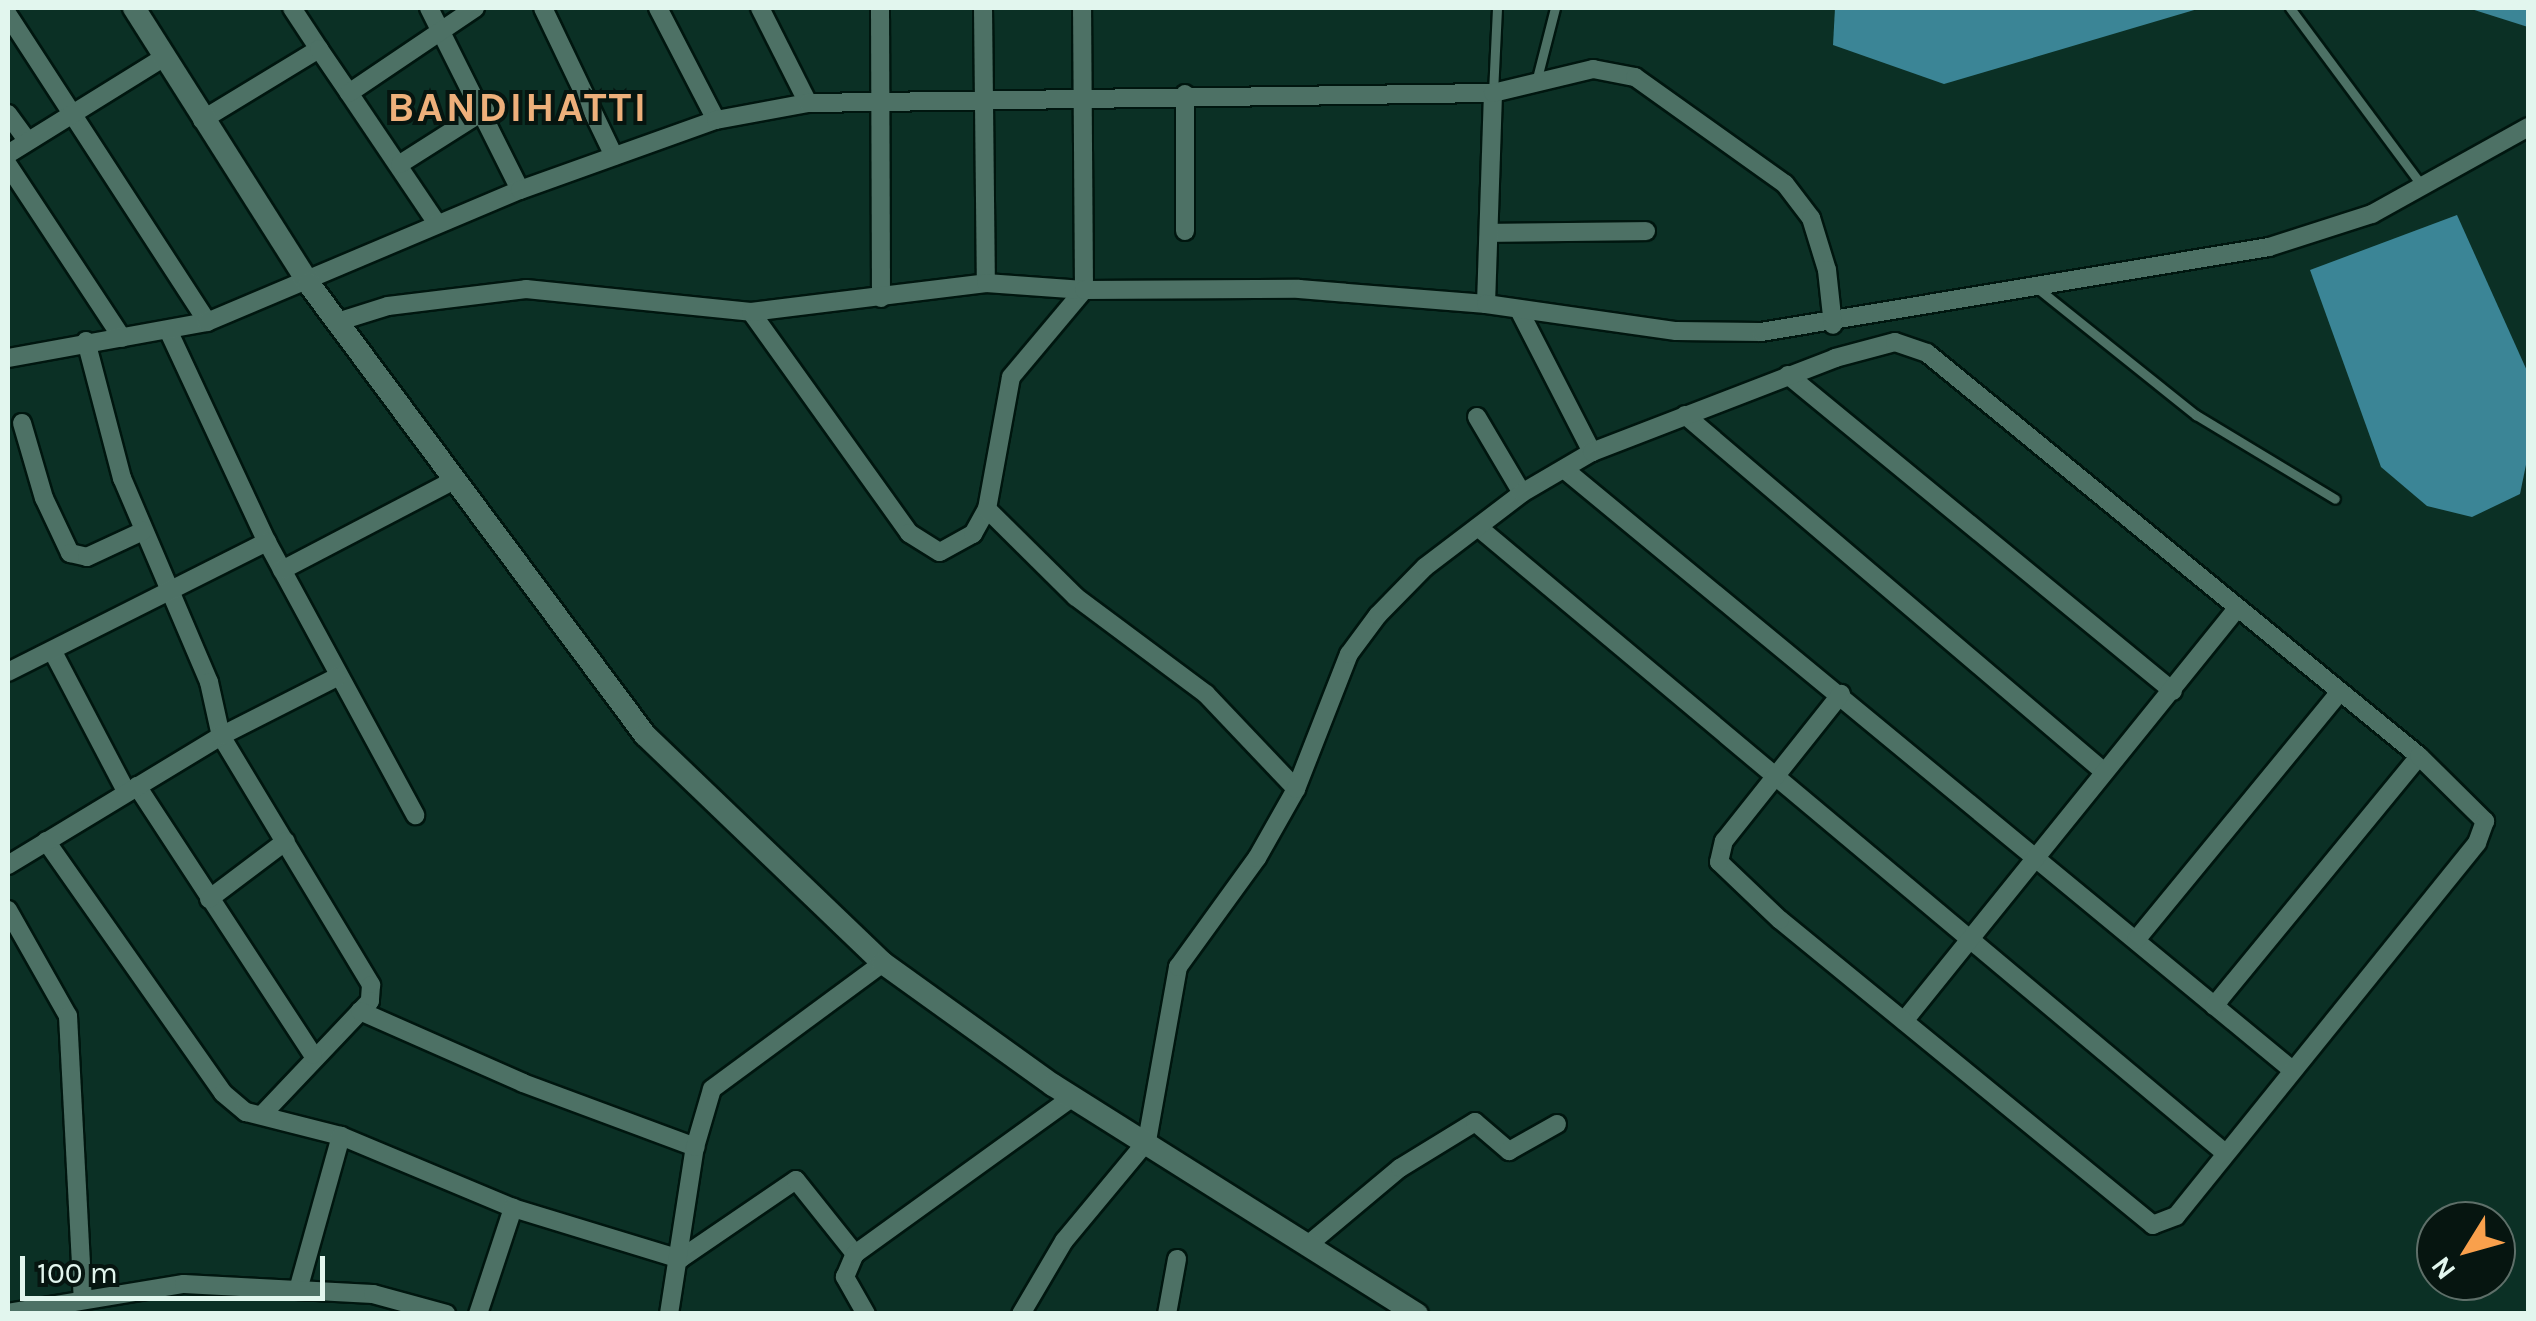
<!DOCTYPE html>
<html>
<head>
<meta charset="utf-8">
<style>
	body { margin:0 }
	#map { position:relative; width:2536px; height:1321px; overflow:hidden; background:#0b3025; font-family:Karla,sans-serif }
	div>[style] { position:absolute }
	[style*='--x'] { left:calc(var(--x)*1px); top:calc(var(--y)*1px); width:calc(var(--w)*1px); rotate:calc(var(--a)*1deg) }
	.water>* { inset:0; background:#3b8596 }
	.roads { filter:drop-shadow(2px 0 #00160f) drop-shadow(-2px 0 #00160f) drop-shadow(0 2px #00160f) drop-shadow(0 -2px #00160f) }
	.service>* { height:9px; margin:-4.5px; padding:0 4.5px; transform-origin:4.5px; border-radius:4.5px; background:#4d7165 }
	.minor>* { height:18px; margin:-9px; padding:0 9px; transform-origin:9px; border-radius:9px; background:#4d7165 }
	.tertiary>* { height:22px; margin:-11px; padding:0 11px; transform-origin:11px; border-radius:11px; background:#4d7165 }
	span { translate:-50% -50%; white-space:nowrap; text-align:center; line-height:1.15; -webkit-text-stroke:8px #061510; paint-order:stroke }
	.district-label { font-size:42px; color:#eeb07b; font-weight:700; letter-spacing:2.5px }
	.frame { position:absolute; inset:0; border:10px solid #e2f6ee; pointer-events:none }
	.north { position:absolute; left:2416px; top:1201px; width:100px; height:100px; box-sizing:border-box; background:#061510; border:2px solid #5e6f69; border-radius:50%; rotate:233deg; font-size:28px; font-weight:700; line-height:40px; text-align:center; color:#e2f6ee }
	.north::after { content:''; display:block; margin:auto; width:35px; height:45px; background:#f9a04c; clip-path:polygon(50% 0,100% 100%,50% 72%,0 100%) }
	.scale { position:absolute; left:20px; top:1256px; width:305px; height:45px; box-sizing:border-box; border:5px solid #e2f6ee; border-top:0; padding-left:12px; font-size:30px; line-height:35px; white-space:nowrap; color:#e2f6ee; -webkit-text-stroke:8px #061510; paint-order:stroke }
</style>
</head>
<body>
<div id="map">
	<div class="water">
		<div style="clip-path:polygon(1835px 8px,2201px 8px,1944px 84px,1833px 45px)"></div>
		<div style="clip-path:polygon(2468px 8px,2528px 8px,2528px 27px)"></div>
		<div style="clip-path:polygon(2457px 215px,2528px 373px,2528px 455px,2520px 494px,2472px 517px,2427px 506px,2381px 467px,2310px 270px)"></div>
	</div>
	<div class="roads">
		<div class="service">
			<div style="--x:2290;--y:8;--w:222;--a:53.4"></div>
			<div style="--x:1536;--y:82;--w:76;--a:-75.6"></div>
			<div style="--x:1493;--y:93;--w:85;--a:-87.3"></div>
			<div style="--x:2036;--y:287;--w:205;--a:38.7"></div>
			<div style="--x:2196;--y:415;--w:162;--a:31.1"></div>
		</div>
		<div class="minor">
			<div style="--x:292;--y:8;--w:49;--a:56.6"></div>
			<div style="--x:429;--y:8;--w:203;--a:63.4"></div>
			<div style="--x:543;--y:8;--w:164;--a:64.4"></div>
			<div style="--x:658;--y:8;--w:126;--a:62.6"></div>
			<div style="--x:760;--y:8;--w:106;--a:63.2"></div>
			<div style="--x:880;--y:8;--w:290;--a:89.8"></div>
			<div style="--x:983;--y:8;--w:275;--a:89.4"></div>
			<div style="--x:8;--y:15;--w:366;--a:57"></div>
			<div style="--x:349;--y:93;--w:156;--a:56"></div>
			<div style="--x:8;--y:114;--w:32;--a:54"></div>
			<div style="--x:202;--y:120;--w:137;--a:-31.3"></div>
			<div style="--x:319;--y:49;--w:53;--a:55.7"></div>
			<div style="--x:349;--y:93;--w:152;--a:-34"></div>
			<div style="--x:8;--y:154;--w:182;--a:-31.8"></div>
			<div style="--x:400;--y:164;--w:101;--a:-32.4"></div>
			<div style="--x:8;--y:165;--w:207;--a:56.6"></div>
			<div style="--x:1185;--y:231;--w:137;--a:-90"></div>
			<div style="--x:1489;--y:233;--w:157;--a:-0.7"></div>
			<div style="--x:1486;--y:304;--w:211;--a:-88.1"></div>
			<div style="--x:1519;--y:310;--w:160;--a:62.8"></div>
			<div style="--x:751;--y:312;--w:272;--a:54.4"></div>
			<div style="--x:909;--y:533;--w:36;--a:32"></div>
			<div style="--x:940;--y:552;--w:38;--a:-29"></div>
			<div style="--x:973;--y:534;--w:29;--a:-61"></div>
			<div style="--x:987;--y:509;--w:134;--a:-79.7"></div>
			<div style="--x:1011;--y:377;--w:114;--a:-50"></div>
			<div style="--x:1084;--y:290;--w:282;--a:-90.4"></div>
			<div style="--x:337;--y:322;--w:53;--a:-17.4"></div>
			<div style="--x:388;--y:306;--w:139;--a:-7"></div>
			<div style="--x:526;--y:289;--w:226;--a:5.8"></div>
			<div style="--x:751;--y:312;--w:237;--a:-7"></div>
			<div style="--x:986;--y:283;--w:98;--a:4.1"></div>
			<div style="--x:1084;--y:290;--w:215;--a:-0.3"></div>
			<div style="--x:1299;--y:289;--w:188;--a:4.6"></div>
			<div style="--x:1486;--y:304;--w:192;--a:8.1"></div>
			<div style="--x:1676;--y:331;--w:85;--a:0.7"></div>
			<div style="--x:1761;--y:332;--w:515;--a:-9.5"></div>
			<div style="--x:2269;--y:247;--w:108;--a:-17.8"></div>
			<div style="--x:2372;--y:214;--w:179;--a:-29.1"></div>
			<div style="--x:168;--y:330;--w:234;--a:65"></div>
			<div style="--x:267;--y:542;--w:311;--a:61.5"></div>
			<div style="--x:86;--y:341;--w:142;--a:75.3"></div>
			<div style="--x:122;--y:478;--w:222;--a:66.9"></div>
			<div style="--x:209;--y:682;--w:55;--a:77.5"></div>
			<div style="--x:221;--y:736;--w:291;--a:58.9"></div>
			<div style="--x:371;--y:985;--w:16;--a:94"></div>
			<div style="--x:370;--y:1001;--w:157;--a:133.5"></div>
			<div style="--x:8;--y:358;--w:202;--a:-10.3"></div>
			<div style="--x:207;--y:322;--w:340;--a:-22.9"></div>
			<div style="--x:520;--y:190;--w:208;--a:-19.7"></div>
			<div style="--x:716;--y:120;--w:94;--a:-10.5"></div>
			<div style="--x:808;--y:103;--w:685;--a:-0.84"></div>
			<div style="--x:1493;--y:93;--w:103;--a:-13.5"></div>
			<div style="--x:1593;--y:69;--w:43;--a:10.8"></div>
			<div style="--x:1635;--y:77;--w:184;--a:35.5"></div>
			<div style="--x:1785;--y:184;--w:43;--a:52.6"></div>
			<div style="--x:1811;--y:218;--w:54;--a:72.9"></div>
			<div style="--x:1827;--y:270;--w:55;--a:83.8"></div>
			<div style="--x:1788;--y:375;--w:498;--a:39.4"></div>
			<div style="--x:1685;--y:415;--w:549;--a:40.42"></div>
			<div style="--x:1477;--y:417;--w:88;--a:59.4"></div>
			<div style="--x:22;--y:423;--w:78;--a:73.7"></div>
			<div style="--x:44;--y:498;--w:61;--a:64.7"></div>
			<div style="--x:70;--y:553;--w:17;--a:13"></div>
			<div style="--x:87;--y:557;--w:62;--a:-24.9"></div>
			<div style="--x:1564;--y:469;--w:943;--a:39.53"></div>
			<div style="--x:987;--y:509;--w:125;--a:44.7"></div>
			<div style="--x:1076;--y:597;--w:162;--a:36.7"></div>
			<div style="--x:1206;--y:694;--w:131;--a:46.5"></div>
			<div style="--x:1478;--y:527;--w:973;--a:39.96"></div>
			<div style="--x:282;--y:570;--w:194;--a:-27.6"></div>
			<div style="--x:53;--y:652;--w:157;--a:62.3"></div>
			<div style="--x:8;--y:672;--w:290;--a:-26.7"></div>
			<div style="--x:137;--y:786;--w:321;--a:56.8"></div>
			<div style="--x:46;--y:841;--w:308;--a:54.9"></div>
			<div style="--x:223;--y:1093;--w:30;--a:40"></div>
			<div style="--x:246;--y:1112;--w:98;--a:14.2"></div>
			<div style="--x:341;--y:1136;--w:186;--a:22.7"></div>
			<div style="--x:513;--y:1208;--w:175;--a:17"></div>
			<div style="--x:680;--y:1259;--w:140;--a:-34.3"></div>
			<div style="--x:796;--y:1180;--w:95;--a:51.4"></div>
			<div style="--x:8;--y:865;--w:249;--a:-31.2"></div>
			<div style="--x:221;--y:736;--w:130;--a:-27"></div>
			<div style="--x:209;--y:899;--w:96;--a:-37"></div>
			<div style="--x:8;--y:910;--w:122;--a:60.5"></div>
			<div style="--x:68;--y:1016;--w:282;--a:87"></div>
			<div style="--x:2136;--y:940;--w:320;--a:-50.6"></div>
			<div style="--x:2214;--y:1006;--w:323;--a:-50.6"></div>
			<div style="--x:360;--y:1011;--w:178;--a:23.8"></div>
			<div style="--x:523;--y:1083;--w:184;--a:20.4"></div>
			<div style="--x:1904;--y:1021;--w:527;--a:-51.09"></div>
			<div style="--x:1309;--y:1244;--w:119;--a:-39.9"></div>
			<div style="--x:1400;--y:1168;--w:88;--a:-31.5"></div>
			<div style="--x:1475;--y:1122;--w:45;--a:40.5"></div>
			<div style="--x:1509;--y:1151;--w:55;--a:-29.4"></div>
			<div style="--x:298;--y:1290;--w:160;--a:-74.4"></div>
			<div style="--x:8;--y:1313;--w:178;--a:-9.4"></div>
			<div style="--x:184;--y:1284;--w:189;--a:3"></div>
			<div style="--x:373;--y:1294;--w:76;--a:15.3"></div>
			<div style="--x:478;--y:1314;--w:112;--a:-71.7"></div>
			<div style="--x:669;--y:1314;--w:169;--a:-81.2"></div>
			<div style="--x:695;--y:1147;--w:60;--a:-73.7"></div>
			<div style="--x:712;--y:1089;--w:212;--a:-36.4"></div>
			<div style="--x:866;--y:1314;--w:43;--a:-119.6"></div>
			<div style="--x:845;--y:1277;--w:25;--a:-67"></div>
			<div style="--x:855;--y:1254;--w:269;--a:-35.8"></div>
			<div style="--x:1021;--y:1314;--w:85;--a:-59.5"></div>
			<div style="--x:1064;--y:1241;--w:130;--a:-50.3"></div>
			<div style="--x:1147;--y:1141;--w:177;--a:-79.9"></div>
			<div style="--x:1178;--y:967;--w:135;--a:-54.1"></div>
			<div style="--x:1257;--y:858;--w:79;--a:-60.5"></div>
			<div style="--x:1296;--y:789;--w:145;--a:-68.6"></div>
			<div style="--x:1349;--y:654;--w:49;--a:-53.4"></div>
			<div style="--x:1378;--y:615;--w:67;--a:-45.6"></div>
			<div style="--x:1425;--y:567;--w:122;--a:-37.3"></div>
			<div style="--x:1522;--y:493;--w:81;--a:-30.4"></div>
			<div style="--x:1592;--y:452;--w:261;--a:-21.1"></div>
			<div style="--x:1835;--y:358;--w:62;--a:-14.9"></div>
			<div style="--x:1895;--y:342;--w:34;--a:19"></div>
			<div style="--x:1927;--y:353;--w:636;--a:39.32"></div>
			<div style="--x:2419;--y:756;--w:93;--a:44.6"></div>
			<div style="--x:2485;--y:821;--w:23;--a:110"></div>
			<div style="--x:2477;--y:843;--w:479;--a:128.9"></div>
			<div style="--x:2176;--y:1216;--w:25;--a:159"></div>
			<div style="--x:2153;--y:1225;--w:482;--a:-140.7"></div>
			<div style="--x:1780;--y:920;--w:84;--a:-136.4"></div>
			<div style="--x:1719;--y:862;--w:22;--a:-77"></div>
			<div style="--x:1724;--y:841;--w:188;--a:-51.5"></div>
			<div style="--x:1167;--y:1314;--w:56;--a:-79.7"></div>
		</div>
		<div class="tertiary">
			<div style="--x:134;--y:8;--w:327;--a:57.6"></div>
			<div style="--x:309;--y:284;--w:562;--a:53.31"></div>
			<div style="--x:645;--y:735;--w:330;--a:43.8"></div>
			<div style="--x:883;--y:963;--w:209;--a:35.7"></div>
			<div style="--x:1053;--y:1085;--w:430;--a:32.2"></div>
		</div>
	</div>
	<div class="district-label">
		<span style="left:518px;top:107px">BANDIHATTI</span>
	</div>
	<div class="frame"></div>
	<div class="north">N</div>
	<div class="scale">100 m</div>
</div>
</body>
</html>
